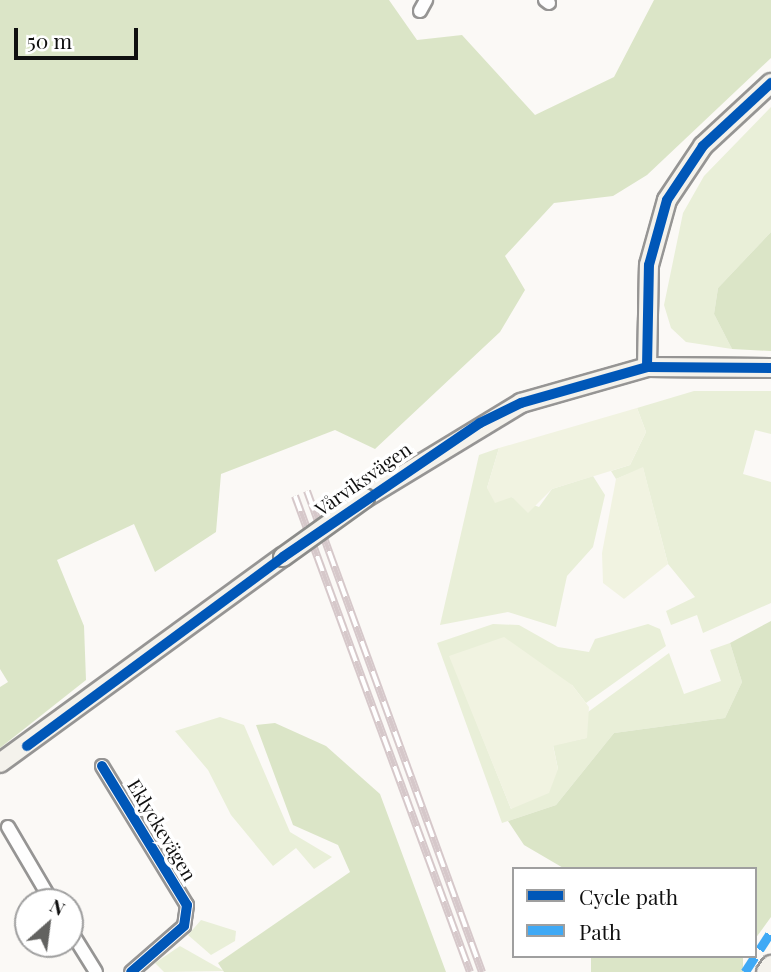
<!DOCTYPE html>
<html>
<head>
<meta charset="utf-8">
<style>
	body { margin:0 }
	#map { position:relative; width:771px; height:972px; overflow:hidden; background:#fbf9f6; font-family:"Playfair Display",serif }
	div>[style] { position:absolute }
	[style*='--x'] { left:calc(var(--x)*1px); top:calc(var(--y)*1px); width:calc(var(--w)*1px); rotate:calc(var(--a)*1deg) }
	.green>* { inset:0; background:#e9efd8 }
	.forest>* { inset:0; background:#dbe5c7; transform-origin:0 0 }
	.pitch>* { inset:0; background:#f1f3e1 }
	.roads { filter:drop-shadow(2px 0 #969594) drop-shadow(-2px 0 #969594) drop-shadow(0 2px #969594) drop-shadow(0 -2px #969594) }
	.street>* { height:12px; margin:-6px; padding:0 6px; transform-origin:6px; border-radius:6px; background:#fefefe }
	.secondary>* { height:18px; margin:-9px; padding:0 9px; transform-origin:9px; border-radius:9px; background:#f4f2ec }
	.rail>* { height:8px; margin-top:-4px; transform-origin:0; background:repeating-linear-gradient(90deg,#fff 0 16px,#d6c8ca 0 32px); box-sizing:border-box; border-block:2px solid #d6c8ca }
	.bridges { filter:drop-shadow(2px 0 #8c8c8a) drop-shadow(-2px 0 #8c8c8a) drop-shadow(0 2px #8c8c8a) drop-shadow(0 -2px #8c8c8a) }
	.secondary-bridge>* { height:18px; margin:-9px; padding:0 9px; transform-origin:9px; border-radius:9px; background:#f4f2ec }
	.quiet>* { height:9px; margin-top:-4.5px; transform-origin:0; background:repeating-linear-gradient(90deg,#3fa9f5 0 18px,transparent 0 27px) }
	.cycleway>* { height:10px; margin:-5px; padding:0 5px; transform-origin:5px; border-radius:5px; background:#0057b8 }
	span { translate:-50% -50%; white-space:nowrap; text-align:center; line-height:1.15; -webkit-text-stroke:7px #fff; paint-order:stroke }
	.street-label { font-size:19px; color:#101010 }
	.legend { position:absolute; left:512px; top:867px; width:245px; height:91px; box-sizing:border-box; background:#fff; border:2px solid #9f9f9f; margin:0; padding:9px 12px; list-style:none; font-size:21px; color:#101010 }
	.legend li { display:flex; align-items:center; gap:14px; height:35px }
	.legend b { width:35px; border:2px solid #9f9f9f }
	.north { position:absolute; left:14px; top:888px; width:70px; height:70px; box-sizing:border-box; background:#fff; border:2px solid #9f9f9f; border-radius:50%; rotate:28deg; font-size:19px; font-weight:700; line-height:28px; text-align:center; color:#101010 }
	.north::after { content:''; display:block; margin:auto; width:24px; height:32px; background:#626260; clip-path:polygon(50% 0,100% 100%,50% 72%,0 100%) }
	.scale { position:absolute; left:14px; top:28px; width:124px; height:32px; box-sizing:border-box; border:4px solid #101010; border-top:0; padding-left:9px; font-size:21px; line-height:24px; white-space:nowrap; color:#101010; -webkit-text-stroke:5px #fff; paint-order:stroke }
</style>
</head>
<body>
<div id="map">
	<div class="green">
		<div style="clip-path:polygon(771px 107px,771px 232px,718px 288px,714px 314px,732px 349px,686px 342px,671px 328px,664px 305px,683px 213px,704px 176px)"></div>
		<div style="clip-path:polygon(694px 391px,771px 391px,771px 434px,755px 430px,743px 474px,771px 482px,771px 603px,703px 633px,697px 615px,671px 625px,666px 611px,695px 597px,668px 564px,643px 468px,616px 479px,611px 471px,630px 465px,646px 432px,637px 408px)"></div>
		<div style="clip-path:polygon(499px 448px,487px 488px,539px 507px,552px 489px,593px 476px,605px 495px,593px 547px,567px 576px,556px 627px,508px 612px,440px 625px,479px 455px)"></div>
		<div style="clip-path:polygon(493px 624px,519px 625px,558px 647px,589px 652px,595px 639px,648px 624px,660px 629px,666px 646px,586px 703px,572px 685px,450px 656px,511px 809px,558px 769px,553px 745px,586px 738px,588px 712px,669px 653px,684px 694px,721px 681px,710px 650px,730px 643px,742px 682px,725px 718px,614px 733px,556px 805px,502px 823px,437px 643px)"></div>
		<div style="clip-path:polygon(220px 717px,244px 725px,290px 832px,332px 857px,314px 869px,296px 848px,273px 866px,231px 815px,208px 770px,175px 731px)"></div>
		<div style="clip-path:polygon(201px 920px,236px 931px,235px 941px,211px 955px,188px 935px)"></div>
		<div style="clip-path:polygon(180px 946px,224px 971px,164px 972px,155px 963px)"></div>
	</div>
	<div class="forest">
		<div style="clip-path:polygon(0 0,389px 0,417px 40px,462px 35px,535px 115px,614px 77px,654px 0,771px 0,771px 58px,647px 175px,613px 196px,554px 203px,505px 256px,525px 290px,500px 332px,375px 449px,335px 430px,221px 474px,216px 532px,155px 572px,134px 524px,57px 560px,84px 626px,86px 680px,0 748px,0 687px,8px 682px,0 669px)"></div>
		<div style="clip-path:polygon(771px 232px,771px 351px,732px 349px,714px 314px,718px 288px)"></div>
		<div style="clip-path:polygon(771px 621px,771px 917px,755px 939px,755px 869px,565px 869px,524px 845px,508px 821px,556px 805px,614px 733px,725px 718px,742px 682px,730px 643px)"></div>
		<div style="clip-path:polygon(275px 723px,326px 746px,380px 794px,446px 972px,224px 972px,218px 963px,350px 872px,338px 845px,293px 825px,256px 725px)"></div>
		<div style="left:591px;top:956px;width:152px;height:16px"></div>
	</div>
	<div class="pitch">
		<div style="clip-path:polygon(637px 408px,646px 432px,630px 465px,552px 489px,528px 513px,512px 497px,495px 503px,487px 488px,499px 448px)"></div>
		<div style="clip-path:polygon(643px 467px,668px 564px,624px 599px,603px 583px,602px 553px,616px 479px)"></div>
		<div style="clip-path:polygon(504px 637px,572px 685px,589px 707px,587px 738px,553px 746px,558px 769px,549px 793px,511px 809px,449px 656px)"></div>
	</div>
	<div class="roads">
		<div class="street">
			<div style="--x:545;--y:0;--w:5;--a:37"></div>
			<div style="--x:420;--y:11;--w:13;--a:-61"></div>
			<div style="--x:102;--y:766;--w:163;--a:58.6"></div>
			<div style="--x:187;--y:905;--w:21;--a:98"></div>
			<div style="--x:184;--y:926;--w:70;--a:139"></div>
			<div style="--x:8;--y:827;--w:87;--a:59.6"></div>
			<div style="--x:70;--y:930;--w:49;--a:58.2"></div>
		</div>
		<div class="secondary">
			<div style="--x:647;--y:367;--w:102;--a:-88.9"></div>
			<div style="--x:649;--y:265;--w:67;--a:-74.5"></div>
			<div style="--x:667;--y:200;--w:65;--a:-56.3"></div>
			<div style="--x:703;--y:146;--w:93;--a:-42.8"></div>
			<div style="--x:365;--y:498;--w:183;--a:-31.3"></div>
			<div style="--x:521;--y:403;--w:131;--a:-15.9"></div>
			<div style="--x:647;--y:367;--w:124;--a:0.5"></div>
			<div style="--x:0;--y:763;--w:350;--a:-36.1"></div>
			<div style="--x:766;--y:972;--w:9;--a:-54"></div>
		</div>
	</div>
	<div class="rail">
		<div style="--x:307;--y:491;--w:512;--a:70.01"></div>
		<div style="--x:295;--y:496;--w:507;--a:69.81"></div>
	</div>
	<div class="bridges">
		<div class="secondary-bridge">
			<div style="--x:283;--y:557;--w:101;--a:-35.7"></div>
		</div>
	</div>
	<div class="quiet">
		<div style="--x:745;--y:972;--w:48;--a:-57"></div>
	</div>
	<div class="cycleway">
		<div style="--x:647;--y:367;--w:102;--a:-88.9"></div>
		<div style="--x:649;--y:265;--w:67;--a:-74.5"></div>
		<div style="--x:667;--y:200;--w:65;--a:-56.3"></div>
		<div style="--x:703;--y:146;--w:93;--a:-42.8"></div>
		<div style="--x:27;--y:746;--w:318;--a:-36.4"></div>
		<div style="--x:283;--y:557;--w:238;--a:-34.2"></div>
		<div style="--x:480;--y:423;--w:46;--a:-26"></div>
		<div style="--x:521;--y:403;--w:131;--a:-15.9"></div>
		<div style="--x:647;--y:367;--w:124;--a:0.5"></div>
		<div style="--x:102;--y:766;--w:163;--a:58.6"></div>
		<div style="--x:187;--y:905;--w:21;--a:98"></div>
		<div style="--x:184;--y:926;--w:70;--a:139"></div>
	</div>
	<div class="street-label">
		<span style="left:363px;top:479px;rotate:-35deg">Vårviksvägen</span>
		<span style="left:162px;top:830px;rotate:59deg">Eklyckevägen</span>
	</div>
	<ul class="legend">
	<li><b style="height:9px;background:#0057b8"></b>Cycle path</li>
	<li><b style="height:9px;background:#3fa9f5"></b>Path</li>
	</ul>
	<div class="north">N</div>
	<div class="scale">50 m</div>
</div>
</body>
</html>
